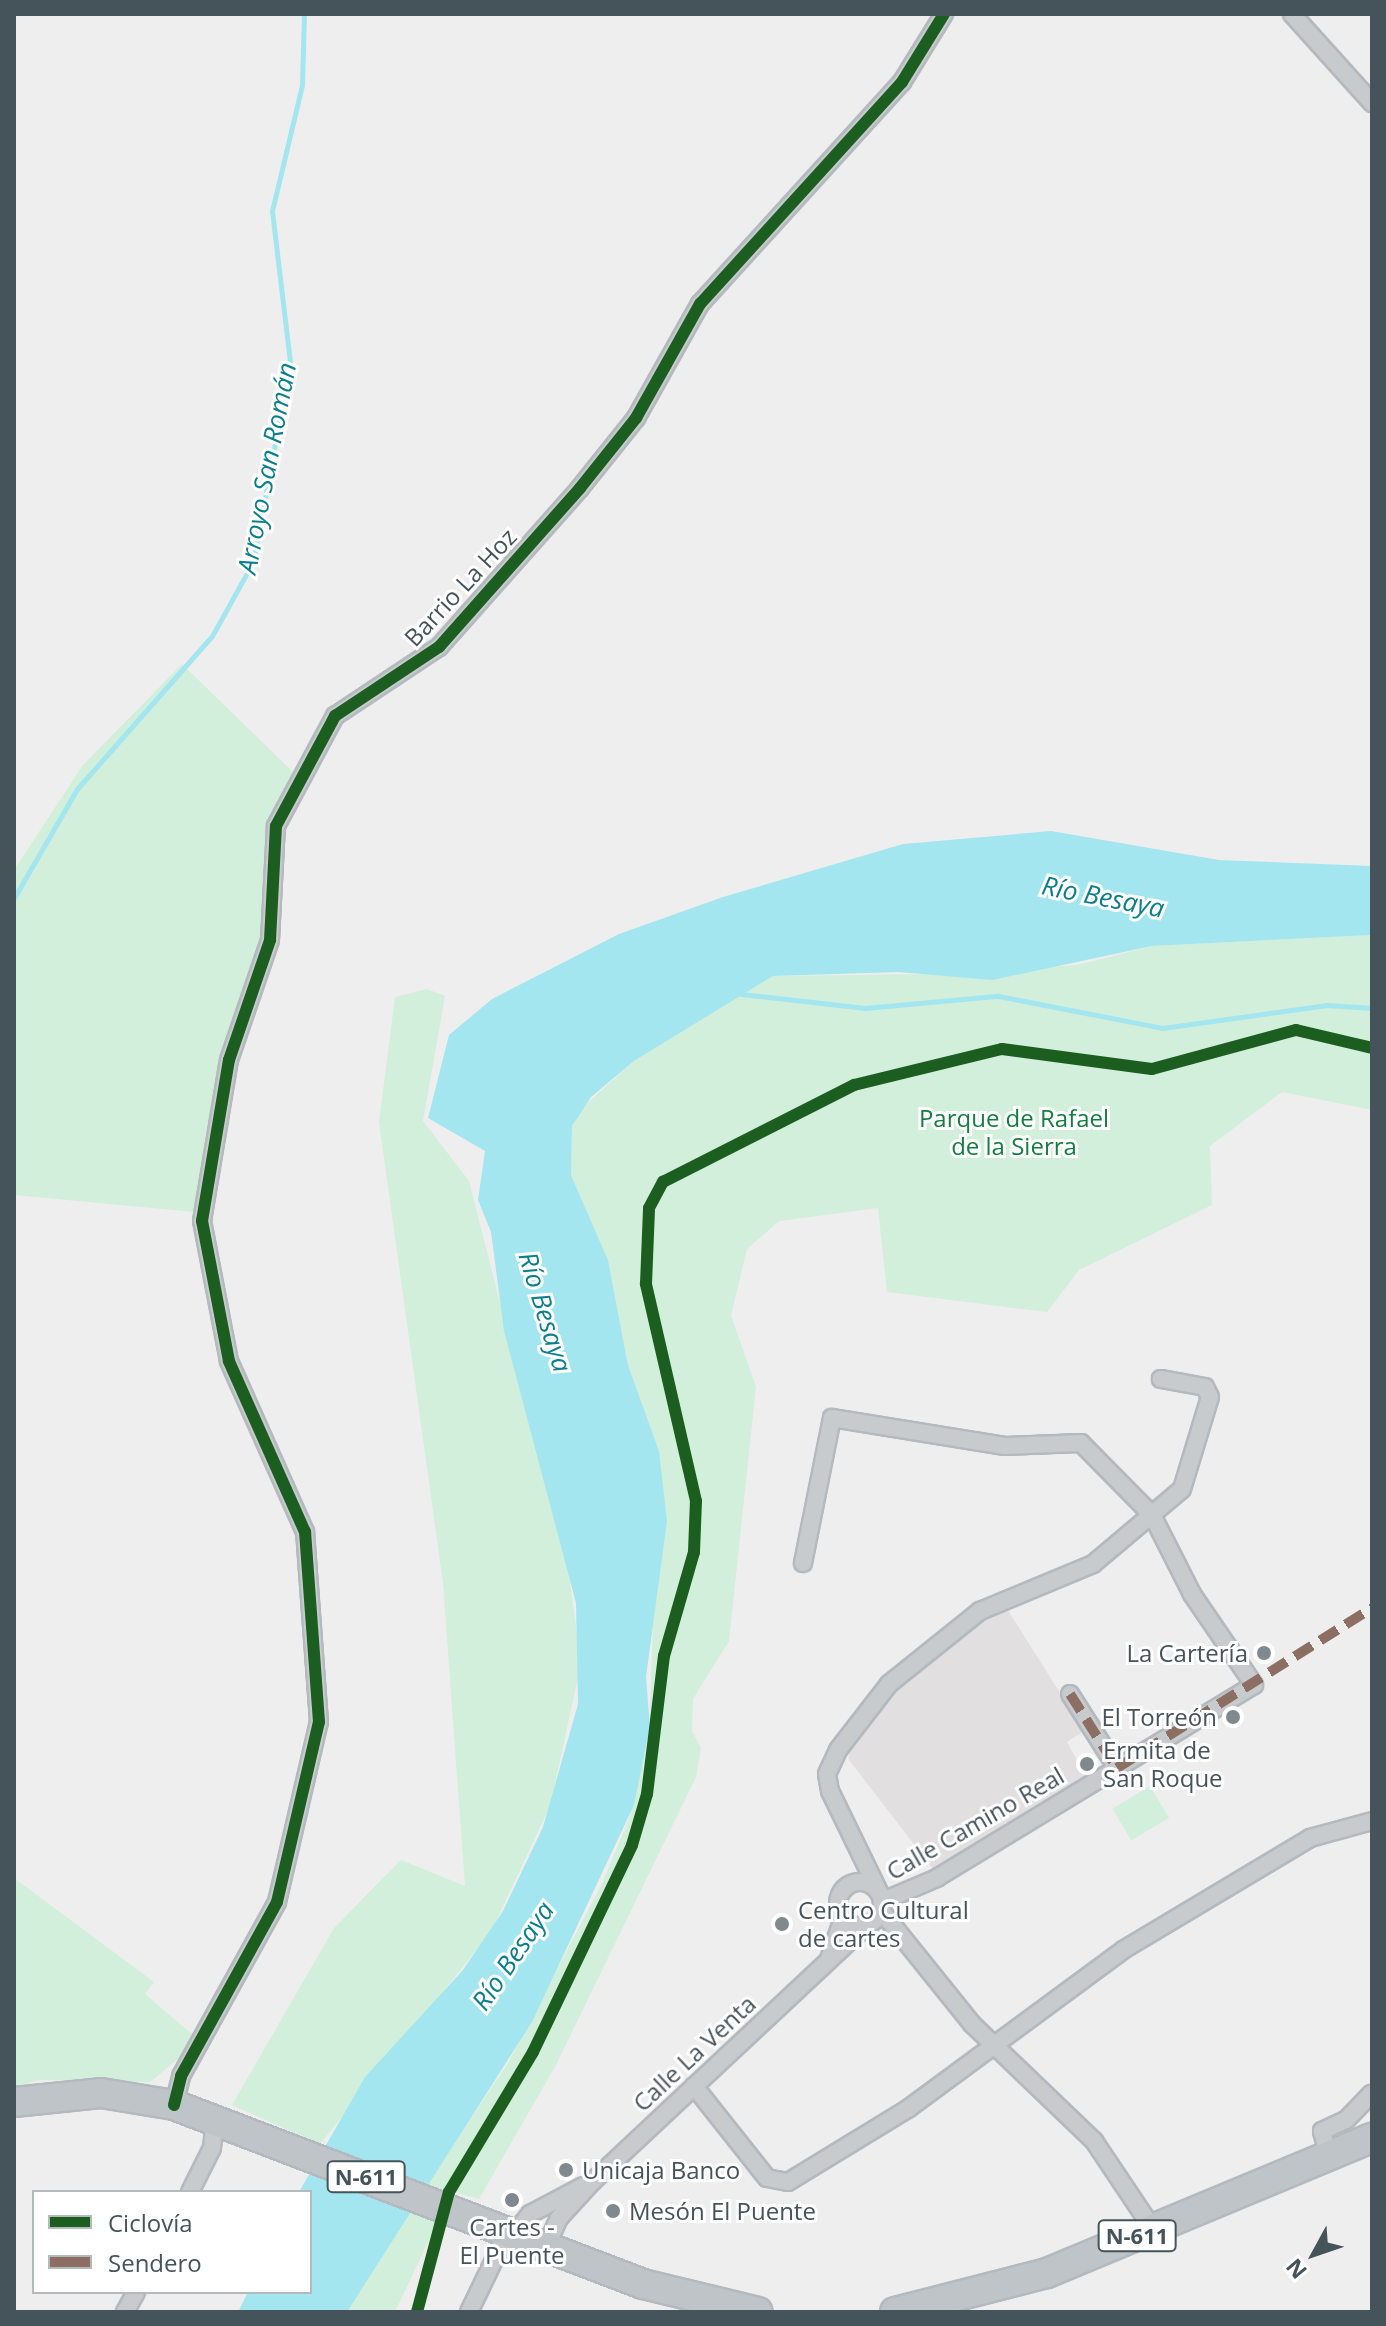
<!DOCTYPE html>
<html>
<head>
<meta charset="utf-8">
<style>
	body { margin:0 }
	#map { position:relative; width:1386px; height:2326px; overflow:hidden; background:#efeeee; font-family:"Open Sans",sans-serif }
	div>[style] { position:absolute }
	[style*='--x'] { left:calc(var(--x)*1px); top:calc(var(--y)*1px); width:calc(var(--w)*1px); rotate:calc(var(--a)*1deg) }
	.education>* { inset:0; background:#e1dfe0 }
	.green>* { inset:0; background:#d1efda; transform-origin:0 0 }
	.water>* { inset:0; background:#a4e6ef }
	.stream>* { height:5px; margin:-2.5px; padding:0 2.5px; transform-origin:2.5px; border-radius:2.5px; background:#a4e6ef }
	.roads { filter:drop-shadow(2px 0 #b3b9be) drop-shadow(-2px 0 #b3b9be) drop-shadow(0 2px #b3b9be) drop-shadow(0 -2px #b3b9be) }
	.minor>* { height:16px; margin:-8px; padding:0 8px; transform-origin:8px; border-radius:8px; background:#c8cbcd }
	.minor>.ring { margin:-8px; padding:0; box-sizing:content-box; background:none; border:16px solid #c8cbcd; border-radius:50% }
	.trunk>* { height:28px; margin:-14px; padding:0 14px; transform-origin:14px; border-radius:14px; background:#bec4c8 }
	.quiet>* { height:10px; margin-top:-5px; transform-origin:0; background:repeating-linear-gradient(90deg,#8d6e63 0 20px,transparent 0 30px) }
	.cycleway>* { height:12px; margin:-6px; padding:0 6px; transform-origin:6px; border-radius:6px; background:#1b5e20 }
	.dots>* { width:22px; height:22px; translate:-50% -50%; box-sizing:border-box; border:4px solid #fff; border-radius:50% }
	span { translate:-50% -50%; white-space:nowrap; text-align:center; line-height:1.15; -webkit-text-stroke:6px #fff; paint-order:stroke }
	.shield-label span { padding:2px 6px; background:#fff; border:2px solid; border-radius:6px; -webkit-text-stroke-width:0 }
	.shield-label { font-size:22px; color:#45535b; font-weight:700 }
	.street-label { font-size:24px; color:#45535b }
	.park-label { font-size:24px; color:#137f3e }
	.poi-label { font-size:24px; color:#45535b }
	.right { translate:-100% -50%; text-align:right }
	.left { translate:0 -50%; text-align:left }
	.water-label { font-size:26px; color:#097f8d; font-style:italic }
	.frame { position:absolute; inset:0; border:16px solid #45535b; pointer-events:none }
	.legend { position:absolute; left:32px; top:2190px; width:280px; height:104px; box-sizing:border-box; background:#fff; border:2px solid #b5babd; margin:0; padding:10px 14px; list-style:none; font-size:24px; color:#45535b }
	.legend li { display:flex; align-items:center; gap:16px; height:40px }
	.legend b { width:40px; border:2px solid #b5babd }
	.north { position:absolute; left:1274px; top:2214px; width:80px; height:80px; -webkit-text-stroke:6px #fff; paint-order:stroke; rotate:230deg; font-size:22px; font-weight:700; line-height:32px; text-align:center; color:#45535b }
	.north::after { content:''; display:block; margin:auto; width:28px; height:36px; background:#45535b; clip-path:polygon(50% 0,100% 100%,50% 72%,0 100%) }
</style>
</head>
<body>
<div id="map">
	<div class="education">
		<div style="clip-path:polygon(1004px 1604px,1084px 1731px,1067px 1742px,1086px 1776px,933px 1869px,849px 1760px,848px 1748px,898px 1683px)"></div>
	</div>
	<div class="green">
		<div style="clip-path:polygon(182px 664px,295px 774px,267px 832px,266px 925px,219px 1069px,194px 1212px,14px 1195px,14px 870px,83px 765px)"></div>
		<div style="clip-path:polygon(1372px 935px,1372px 1110px,1282px 1092px,1210px 1146px,1212px 1205px,1079px 1270px,1047px 1312px,887px 1292px,878px 1208px,779px 1221px,747px 1249px,731px 1315px,756px 1387px,729px 1641px,693px 1699px,692px 1731px,701px 1748px,696px 1777px,556px 2065px,479px 2199px,426px 2185px,508px 2063px,602px 1884px,630px 1816px,649px 1737px,659px 1451px,628px 1365px,608px 1260px,571px 1175px,572px 1126px,584px 1106px,634px 1061px,773px 976px,940px 974px,1078px 965px,1152px 946px)"></div>
		<div style="clip-path:polygon(427px 989px,445px 996px,423px 1121px,469px 1181px,569px 1574px,581px 1664px,550px 1806px,491px 1932px,320px 2144px,232px 2105px,334px 1928px,401px 1860px,465px 1886px,443px 1583px,379px 1122px,395px 997px)"></div>
		<div style="left:1150px;top:1786px;width:37px;height:44px;rotate:59deg"></div>
		<div style="clip-path:polygon(14px 1878px,154px 1982px,145px 1994px,193px 2035px,183px 2055px,150px 2082px,40px 2080px,14px 2086px)"></div>
		<div style="clip-path:polygon(412px 2206px,439px 2219px,395px 2312px,347px 2312px)"></div>
	</div>
	<div class="water">
		<div style="clip-path:polygon(1051px 831px,1219px 860px,1372px 866px,1372px 935px,1152px 946px,992px 980px,898px 972px,773px 976px,634px 1061px,591px 1097px,572px 1126px,571px 1175px,608px 1260px,628px 1365px,659px 1451px,667px 1521px,646px 1677px,650px 1727px,634px 1805px,532px 2022px,347px 2312px,238px 2312px,248px 2292px,310px 2292px,310px 2192px,299px 2192px,365px 2077px,463px 1970px,503px 1911px,543px 1827px,578px 1704px,576px 1603px,504px 1331px,491px 1232px,478px 1200px,485px 1151px,428px 1118px,449px 1035px,492px 999px,619px 934px,723px 897px,903px 844px)"></div>
	</div>
	<div class="stream">
		<div style="--x:14;--y:898;--w:126;--a:-60"></div>
		<div style="--x:77;--y:789;--w:204;--a:-48.6"></div>
		<div style="--x:212;--y:636;--w:85;--a:-61"></div>
		<div style="--x:253;--y:562;--w:203;--a:-79.5"></div>
		<div style="--x:290;--y:362;--w:152;--a:-96.8"></div>
		<div style="--x:272;--y:211;--w:130;--a:-76.6"></div>
		<div style="--x:302;--y:85;--w:71;--a:-88.4"></div>
		<div style="--x:741;--y:994;--w:125;--a:6.4"></div>
		<div style="--x:865;--y:1008;--w:134;--a:-5.2"></div>
		<div style="--x:998;--y:996;--w:167;--a:11"></div>
		<div style="--x:1162;--y:1028;--w:167;--a:-7.9"></div>
		<div style="--x:1327;--y:1005;--w:45;--a:3.8"></div>
	</div>
	<div class="roads">
		<div class="minor">
			<div style="--x:1292;--y:14;--w:120;--a:48"></div>
			<div style="--x:803;--y:1563;--w:148;--a:-78.7"></div>
			<div style="--x:832;--y:1418;--w:175;--a:9.2"></div>
			<div style="--x:1005;--y:1446;--w:76;--a:-2.3"></div>
			<div style="--x:1081;--y:1443;--w:101;--a:45.4"></div>
			<div style="--x:1152;--y:1515;--w:89;--a:63.1"></div>
			<div style="--x:1192;--y:1594;--w:110;--a:55.7"></div>
			<div style="--x:1254;--y:1685;--w:371;--a:148.7"></div>
			<div style="--x:937;--y:1878;--w:59;--a:156.9"></div>
			<div style="--x:1070;--y:1694;--w:88;--a:57.6"></div>
			<div class="ring" style="left:838px;top:1882px;width:28px;height:28px"></div>
			<div style="--x:879;--y:1892;--w:112;--a:-115.9"></div>
			<div style="--x:830;--y:1791;--w:17;--a:-100"></div>
			<div style="--x:827;--y:1774;--w:26;--a:-65"></div>
			<div style="--x:838;--y:1750;--w:83;--a:-52.3"></div>
			<div style="--x:889;--y:1684;--w:117;--a:-38.7"></div>
			<div style="--x:980;--y:1611;--w:122;--a:-22.6"></div>
			<div style="--x:1093;--y:1564;--w:116;--a:-40.1"></div>
			<div style="--x:1182;--y:1489;--w:96;--a:-73.1"></div>
			<div style="--x:1210;--y:1397;--w:11;--a:-117"></div>
			<div style="--x:1205;--y:1387;--w:45;--a:-169.7"></div>
			<div style="--x:882;--y:1912;--w:144;--a:51.2"></div>
			<div style="--x:972;--y:2024;--w:169;--a:43.8"></div>
			<div style="--x:1094;--y:2141;--w:106;--a:56.2"></div>
			<div style="--x:829;--y:1959;--w:43;--a:-71.1"></div>
			<div style="--x:694;--y:2086;--w:117;--a:51.6"></div>
			<div style="--x:767;--y:2178;--w:21;--a:11"></div>
			<div style="--x:788;--y:2182;--w:142;--a:-31.4"></div>
			<div style="--x:909;--y:2108;--w:266;--a:-36.4"></div>
			<div style="--x:1123;--y:1950;--w:218;--a:-30.9"></div>
			<div style="--x:1310;--y:1838;--w:64;--a:-15.3"></div>
			<div style="--x:174;--y:2105;--w:30;--a:-76"></div>
			<div style="--x:181;--y:2076;--w:199;--a:-61.1"></div>
			<div style="--x:277;--y:1902;--w:185;--a:-76.9"></div>
			<div style="--x:319;--y:1722;--w:191;--a:-94.2"></div>
			<div style="--x:305;--y:1532;--w:187;--a:-114"></div>
			<div style="--x:229;--y:1361;--w:143;--a:-100.9"></div>
			<div style="--x:202;--y:1221;--w:163;--a:-80.5"></div>
			<div style="--x:229;--y:1060;--w:127;--a:-71.1"></div>
			<div style="--x:270;--y:940;--w:114;--a:-87"></div>
			<div style="--x:276;--y:826;--w:125;--a:-61.8"></div>
			<div style="--x:335;--y:716;--w:125;--a:-33.6"></div>
			<div style="--x:439;--y:647;--w:213;--a:-48.4"></div>
			<div style="--x:580;--y:488;--w:90;--a:-51.3"></div>
			<div style="--x:636;--y:418;--w:131;--a:-60.7"></div>
			<div style="--x:700;--y:304;--w:300;--a:-47.7"></div>
			<div style="--x:902;--y:82;--w:80;--a:-58.3"></div>
			<div style="--x:1329;--y:2156;--w:26;--a:-106"></div>
			<div style="--x:1322;--y:2131;--w:26;--a:-25"></div>
			<div style="--x:1346;--y:2120;--w:37;--a:-46"></div>
			<div style="--x:190;--y:2192;--w:49;--a:-63.4"></div>
			<div style="--x:212;--y:2148;--w:28;--a:-84"></div>
			<div style="--x:514;--y:2234;--w:26;--a:-51"></div>
			<div style="--x:530;--y:2214;--w:60;--a:-27.8"></div>
			<div style="--x:546;--y:2247;--w:32;--a:-66"></div>
			<div style="--x:559;--y:2218;--w:49;--a:-47.5"></div>
			<div style="--x:592;--y:2182;--w:375;--a:-43.1"></div>
			<div style="--x:125;--y:2312;--w:23;--a:-61"></div>
			<div style="--x:469;--y:2312;--w:90;--a:-64.3"></div>
		</div>
		<div class="trunk">
			<div style="--x:14;--y:2102;--w:87;--a:-5.9"></div>
			<div style="--x:101;--y:2093;--w:74;--a:9.3"></div>
			<div style="--x:174;--y:2105;--w:502;--a:20.89"></div>
			<div style="--x:643;--y:2284;--w:118;--a:13.7"></div>
			<div style="--x:895;--y:2312;--w:157;--a:-14.4"></div>
			<div style="--x:1047;--y:2273;--w:352;--a:-22.6"></div>
		</div>
	</div>
	<div class="quiet">
		<div style="--x:1070;--y:1694;--w:88;--a:57.6"></div>
		<div style="--x:1117;--y:1768;--w:301;--a:-32.1"></div>
	</div>
	<div class="cycleway">
		<div style="--x:174;--y:2105;--w:30;--a:-76"></div>
		<div style="--x:181;--y:2076;--w:199;--a:-61.1"></div>
		<div style="--x:277;--y:1902;--w:185;--a:-76.9"></div>
		<div style="--x:319;--y:1722;--w:191;--a:-94.2"></div>
		<div style="--x:305;--y:1532;--w:187;--a:-114"></div>
		<div style="--x:229;--y:1361;--w:143;--a:-100.9"></div>
		<div style="--x:202;--y:1221;--w:163;--a:-80.5"></div>
		<div style="--x:229;--y:1060;--w:127;--a:-71.1"></div>
		<div style="--x:270;--y:940;--w:114;--a:-87"></div>
		<div style="--x:276;--y:826;--w:125;--a:-61.8"></div>
		<div style="--x:335;--y:716;--w:125;--a:-33.6"></div>
		<div style="--x:439;--y:647;--w:213;--a:-48.4"></div>
		<div style="--x:580;--y:488;--w:90;--a:-51.3"></div>
		<div style="--x:636;--y:418;--w:131;--a:-60.7"></div>
		<div style="--x:700;--y:304;--w:300;--a:-47.7"></div>
		<div style="--x:902;--y:82;--w:80;--a:-58.3"></div>
		<div style="--x:417;--y:2312;--w:124;--a:-75.1"></div>
		<div style="--x:449;--y:2192;--w:163;--a:-59"></div>
		<div style="--x:533;--y:2052;--w:229;--a:-64.4"></div>
		<div style="--x:632;--y:1845;--w:53;--a:-73.6"></div>
		<div style="--x:647;--y:1794;--w:139;--a:-83"></div>
		<div style="--x:664;--y:1656;--w:108;--a:-73.9"></div>
		<div style="--x:694;--y:1552;--w:51;--a:-87.8"></div>
		<div style="--x:696;--y:1501;--w:223;--a:-103"></div>
		<div style="--x:646;--y:1284;--w:76;--a:-87.7"></div>
		<div style="--x:649;--y:1208;--w:30;--a:-62"></div>
		<div style="--x:663;--y:1182;--w:214;--a:-26.9"></div>
		<div style="--x:854;--y:1085;--w:152;--a:-13.7"></div>
		<div style="--x:1002;--y:1049;--w:151;--a:7.6"></div>
		<div style="--x:1152;--y:1069;--w:149;--a:-15.2"></div>
		<div style="--x:1296;--y:1030;--w:78;--a:13.3"></div>
	</div>
	<div class="dots">
		<div style="left:1264px;top:1653px;background:#80898e"></div>
		<div style="left:1233px;top:1717px;background:#80898e"></div>
		<div style="left:1087px;top:1764px;background:#80898e"></div>
		<div style="left:782px;top:1924px;background:#80898e"></div>
		<div style="left:566px;top:2170px;background:#80898e"></div>
		<div style="left:512px;top:2200px;background:#80898e"></div>
		<div style="left:613px;top:2211px;background:#80898e"></div>
	</div>
	<div class="shield-label">
		<span style="left:366px;top:2177px">N-611</span>
		<span style="left:1137px;top:2236px">N-611</span>
	</div>
	<div class="street-label">
		<span style="left:460px;top:587px;rotate:-47deg">Barrio La Hoz</span>
		<span style="left:975px;top:1823px;rotate:-30deg">Calle Camino Real</span>
		<span style="left:694px;top:2053px;rotate:-43deg">Calle La Venta</span>
	</div>
	<div class="park-label">
		<span style="left:1014px;top:1132px">Parque de Rafael<br>de la Sierra</span>
	</div>
	<div class="poi-label">
		<span class="right" style="left:1248px;top:1653px">La Cartería</span>
		<span class="right" style="left:1217px;top:1717px">El Torreón</span>
		<span class="left" style="left:1103px;top:1764px">Ermita de<br>San Roque</span>
		<span class="left" style="left:798px;top:1924px">Centro Cultural<br>de cartes</span>
		<span class="left" style="left:582px;top:2170px">Unicaja Banco</span>
		<span class="left" style="left:629px;top:2211px">Mesón El Puente</span>
		<span style="left:512px;top:2241px">Cartes -<br>El Puente</span>
	</div>
	<div class="water-label">
		<span style="left:267px;top:468px;rotate:-79deg">Arroyo San Román</span>
		<span style="left:1103px;top:897px;rotate:11deg">Río Besaya</span>
		<span style="left:545px;top:1312px;rotate:73deg">Río Besaya</span>
		<span style="left:513px;top:1956px;rotate:-56deg">Río Besaya</span>
	</div>
	<div class="frame"></div>
	<ul class="legend">
	<li><b style="height:10px;background:#1b5e20"></b>Ciclovía</li>
	<li><b style="height:10px;background:#8d6e63"></b>Sendero</li>
	</ul>
	<div class="north">N</div>
</div>
</body>
</html>
